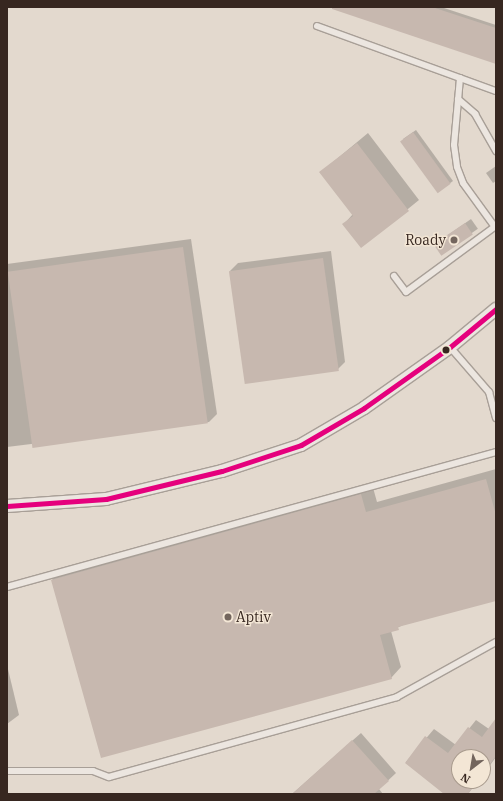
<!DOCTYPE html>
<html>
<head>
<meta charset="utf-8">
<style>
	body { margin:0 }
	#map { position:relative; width:503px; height:801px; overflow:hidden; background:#e3d9ce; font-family:"IBM Plex Serif",serif }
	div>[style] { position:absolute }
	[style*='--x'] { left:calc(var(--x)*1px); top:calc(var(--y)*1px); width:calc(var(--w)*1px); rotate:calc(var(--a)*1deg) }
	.shadow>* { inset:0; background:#0003; transform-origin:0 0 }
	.building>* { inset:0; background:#c7b8af; transform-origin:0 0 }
	.roads { filter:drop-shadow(1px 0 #a89f97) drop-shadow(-1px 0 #a89f97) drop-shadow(0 1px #a89f97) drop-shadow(0 -1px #a89f97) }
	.service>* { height:6px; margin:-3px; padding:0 3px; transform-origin:3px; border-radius:3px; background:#ece6e0 }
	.minor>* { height:12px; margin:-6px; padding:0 6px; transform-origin:6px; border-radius:6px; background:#ece6e0 }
	.bus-1>* { height:5px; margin:-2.5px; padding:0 2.5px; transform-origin:2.5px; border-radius:2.5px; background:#e5007d }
	.dots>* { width:11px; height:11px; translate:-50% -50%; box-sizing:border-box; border:2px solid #f3e6d5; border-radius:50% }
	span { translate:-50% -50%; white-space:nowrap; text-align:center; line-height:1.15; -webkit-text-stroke:3px #f3e6d5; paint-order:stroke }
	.poi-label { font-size:14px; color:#372720 }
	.right { translate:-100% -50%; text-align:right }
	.left { translate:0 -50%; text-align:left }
	.frame { position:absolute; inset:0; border:8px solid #372720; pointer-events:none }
	.north { position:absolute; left:451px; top:749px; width:40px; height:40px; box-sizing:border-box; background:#f3e6d5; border:1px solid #a89a8d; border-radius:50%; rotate:211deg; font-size:11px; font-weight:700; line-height:16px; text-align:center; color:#372720 }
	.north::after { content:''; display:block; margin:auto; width:14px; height:18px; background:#73655d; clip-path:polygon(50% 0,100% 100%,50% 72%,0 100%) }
</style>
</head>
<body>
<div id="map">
	<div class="shadow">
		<div style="clip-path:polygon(333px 7px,441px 7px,496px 25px,496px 63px)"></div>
		<div style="clip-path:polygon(416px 130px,453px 181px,438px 192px,403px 139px)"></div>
		<div style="clip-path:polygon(368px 133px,419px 200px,361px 247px,344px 224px,353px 214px,321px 172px)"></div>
		<div style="clip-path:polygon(496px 166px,496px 181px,493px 183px,486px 173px)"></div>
		<div style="left:471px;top:219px;width:12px;height:44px;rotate:55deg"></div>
		<div style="clip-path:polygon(191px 239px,217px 414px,209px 422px,7px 447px,7px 264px)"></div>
		<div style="clip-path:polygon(331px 251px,345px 362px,337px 370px,230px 271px,238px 263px)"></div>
		<div style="clip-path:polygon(496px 469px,496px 600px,403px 625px,391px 631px,401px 667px,391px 678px,52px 580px,62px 569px,372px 484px,377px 502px)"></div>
		<div style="clip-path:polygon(7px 665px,19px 715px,7px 724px)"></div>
		<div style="clip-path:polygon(476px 720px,489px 729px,496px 720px,496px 757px,483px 775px,483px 757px,459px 757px,459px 781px,478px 781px,468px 794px,445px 794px,406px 762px,434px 729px,456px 745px)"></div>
		<div style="clip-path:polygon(361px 733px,396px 773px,379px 789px,383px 794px,292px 794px)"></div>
	</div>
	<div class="building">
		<div style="clip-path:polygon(332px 7px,432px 7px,496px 28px,496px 64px,332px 9px)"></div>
		<div style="left:413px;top:132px;width:64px;height:16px;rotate:54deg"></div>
		<div style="clip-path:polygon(357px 143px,409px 211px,361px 248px,342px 224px,353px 216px,319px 172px)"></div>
		<div style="left:465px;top:223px;width:14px;height:38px;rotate:56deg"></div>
		<div style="left:183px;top:247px;width:178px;height:177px;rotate:82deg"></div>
		<div style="left:323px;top:258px;width:114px;height:95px;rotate:82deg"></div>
		<div style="clip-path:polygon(486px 479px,496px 515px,496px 601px,398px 627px,399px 630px,380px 635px,392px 679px,101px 758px,51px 580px,361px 494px,366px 512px)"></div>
		<div style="clip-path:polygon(496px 718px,496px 756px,483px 773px,483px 757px,459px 757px,459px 781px,477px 781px,468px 794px,444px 794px,405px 763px,425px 736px,448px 753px,468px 727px,482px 737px)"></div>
		<div style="clip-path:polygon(352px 740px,389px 781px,374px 794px,292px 794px)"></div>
	</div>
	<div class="roads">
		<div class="service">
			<div style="--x:317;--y:26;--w:190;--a:20"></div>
			<div style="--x:460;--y:78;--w:67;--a:95.1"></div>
			<div style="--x:454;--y:145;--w:22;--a:82"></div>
			<div style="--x:457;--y:167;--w:17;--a:69"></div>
			<div style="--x:463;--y:183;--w:54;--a:54"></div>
			<div style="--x:458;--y:99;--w:23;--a:41"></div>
			<div style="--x:475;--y:114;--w:43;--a:60.4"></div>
			<div style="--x:394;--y:276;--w:20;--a:53"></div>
			<div style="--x:406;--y:292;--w:112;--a:-36.3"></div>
			<div style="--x:450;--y:347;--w:60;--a:49.1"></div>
			<div style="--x:489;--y:392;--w:27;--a:75"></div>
			<div style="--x:7;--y:587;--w:507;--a:-15.43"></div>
			<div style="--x:7;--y:771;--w:86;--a:0"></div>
			<div style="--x:93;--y:771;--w:17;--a:21"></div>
			<div style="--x:109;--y:777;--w:299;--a:-15.5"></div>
			<div style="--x:397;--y:697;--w:113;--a:-29.1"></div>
		</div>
		<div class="minor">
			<div style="--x:7;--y:506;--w:99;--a:-4"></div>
			<div style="--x:106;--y:499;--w:119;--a:-13.6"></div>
			<div style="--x:222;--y:471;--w:83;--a:-18.2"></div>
			<div style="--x:301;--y:445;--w:73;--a:-30.4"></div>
			<div style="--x:364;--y:408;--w:105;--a:-35.3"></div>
			<div style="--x:450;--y:347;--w:60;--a:-39.6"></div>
		</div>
	</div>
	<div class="bus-1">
		<div style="--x:7;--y:506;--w:99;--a:-4"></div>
		<div style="--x:106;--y:499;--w:119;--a:-13.6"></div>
		<div style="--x:222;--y:471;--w:83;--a:-18.2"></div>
		<div style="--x:301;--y:445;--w:73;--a:-30.4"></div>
		<div style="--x:364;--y:408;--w:105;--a:-35.3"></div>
		<div style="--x:450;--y:347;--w:60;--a:-39.6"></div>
	</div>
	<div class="dots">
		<div style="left:454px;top:240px;background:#73655d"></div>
		<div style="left:446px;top:350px;background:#372720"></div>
		<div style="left:228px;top:617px;background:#73655d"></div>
	</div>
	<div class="poi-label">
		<span class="right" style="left:446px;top:240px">Roady</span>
		<span class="left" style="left:236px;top:617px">Aptiv</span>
	</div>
	<div class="frame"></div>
	<div class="north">N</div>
</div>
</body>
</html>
